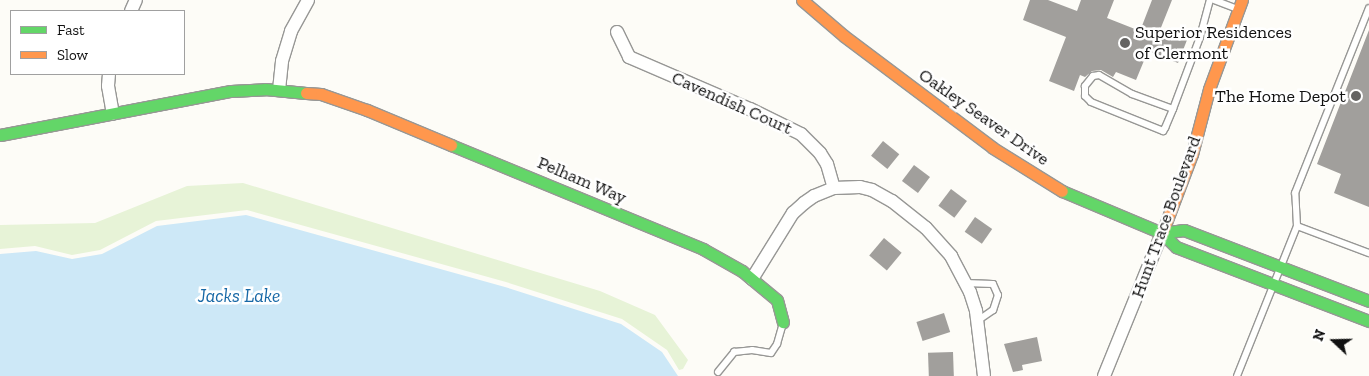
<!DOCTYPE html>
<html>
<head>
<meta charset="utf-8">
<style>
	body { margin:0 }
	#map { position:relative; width:1369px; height:376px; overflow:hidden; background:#fdfcf7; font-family:"Zilla Slab",serif }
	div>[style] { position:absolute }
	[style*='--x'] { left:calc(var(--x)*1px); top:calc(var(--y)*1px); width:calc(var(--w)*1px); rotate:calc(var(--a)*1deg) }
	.green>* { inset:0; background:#e7f3d7 }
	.water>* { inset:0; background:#cde8f7 }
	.building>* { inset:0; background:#a19f9c; transform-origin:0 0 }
	.roads { filter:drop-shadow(1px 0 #979795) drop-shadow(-1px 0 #979795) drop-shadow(0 1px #979795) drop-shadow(0 -1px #979795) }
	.lane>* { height:6px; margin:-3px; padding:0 3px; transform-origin:3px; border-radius:3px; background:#fffffe }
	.street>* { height:12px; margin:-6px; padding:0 6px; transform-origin:6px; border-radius:6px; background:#fffffe }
	.fast>* { height:11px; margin:-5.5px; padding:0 5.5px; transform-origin:5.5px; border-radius:5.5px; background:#63d668 }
	.slow>* { height:11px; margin:-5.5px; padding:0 5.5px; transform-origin:5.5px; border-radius:5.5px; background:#ff974d }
	.dots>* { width:14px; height:14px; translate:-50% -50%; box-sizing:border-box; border:2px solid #fff; border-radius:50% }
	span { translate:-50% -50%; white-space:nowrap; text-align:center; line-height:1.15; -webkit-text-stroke:5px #fff; paint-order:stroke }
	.poi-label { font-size:18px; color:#111 }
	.left { translate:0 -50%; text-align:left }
	.right { translate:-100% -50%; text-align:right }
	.street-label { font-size:18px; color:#111 }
	.water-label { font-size:19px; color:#1768a6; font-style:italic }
	.legend { position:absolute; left:10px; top:10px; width:175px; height:65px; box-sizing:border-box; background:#fff; border:1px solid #a0a0a0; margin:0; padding:6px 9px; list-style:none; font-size:15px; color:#111 }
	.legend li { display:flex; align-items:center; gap:10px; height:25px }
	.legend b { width:25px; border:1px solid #a0a0a0 }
	.north { position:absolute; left:1309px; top:316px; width:50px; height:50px; -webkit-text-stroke:4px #fff; paint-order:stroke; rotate:291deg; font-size:14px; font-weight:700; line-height:20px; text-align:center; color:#111 }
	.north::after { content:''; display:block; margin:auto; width:18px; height:22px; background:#111; clip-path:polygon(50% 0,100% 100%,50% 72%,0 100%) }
</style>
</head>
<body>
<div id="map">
	<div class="green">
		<div style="clip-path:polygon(243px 183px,600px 291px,655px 315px,688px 360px,683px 369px,679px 370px,667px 350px,622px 319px,506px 282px,247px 210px,156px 221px,100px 250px,72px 255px,35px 246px,0 249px,0 225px,95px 223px,187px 186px)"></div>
	</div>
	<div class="water">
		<div style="clip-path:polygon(246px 215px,505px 287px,621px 324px,662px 352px,678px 376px,0 376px,0 254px,36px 251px,72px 259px,102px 254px,157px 226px)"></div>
	</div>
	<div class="building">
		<div style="clip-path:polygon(1030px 0,1048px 0,1077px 11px,1081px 0,1114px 0,1107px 18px,1140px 31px,1152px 0,1172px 0,1160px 30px,1187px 40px,1178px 63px,1148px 51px,1136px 80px,1116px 72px,1113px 77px,1101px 70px,1092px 71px,1085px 77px,1080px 75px,1074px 91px,1049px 81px,1066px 37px,1023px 20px)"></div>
		<div style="clip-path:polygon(1369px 30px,1369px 207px,1334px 193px,1341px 174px,1317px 164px)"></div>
		<div style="left:883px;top:141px;width:21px;height:19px;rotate:39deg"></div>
		<div style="left:914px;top:165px;width:20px;height:20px;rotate:37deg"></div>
		<div style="left:951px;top:189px;width:20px;height:21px;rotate:37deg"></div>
		<div style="left:975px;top:217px;width:21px;height:18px;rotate:35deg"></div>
		<div style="left:884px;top:238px;width:23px;height:23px;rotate:40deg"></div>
		<div style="left:944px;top:313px;width:20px;height:29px;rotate:72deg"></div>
		<div style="clip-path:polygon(1037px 337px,1042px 361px,1022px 365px,1023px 370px,1013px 372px,1004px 344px)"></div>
		<div style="left:953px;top:352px;width:24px;height:25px;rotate:88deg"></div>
	</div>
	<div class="roads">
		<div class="lane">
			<div style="--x:1214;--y:0;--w:25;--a:21"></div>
			<div style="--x:1173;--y:109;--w:44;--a:-159.9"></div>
			<div style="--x:1132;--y:94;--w:38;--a:-150"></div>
			<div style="--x:1099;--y:75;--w:6;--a:171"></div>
			<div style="--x:1093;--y:76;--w:13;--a:129"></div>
			<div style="--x:1085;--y:86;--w:10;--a:90"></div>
			<div style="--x:1085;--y:96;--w:8;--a:45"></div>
			<div style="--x:1091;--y:102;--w:78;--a:21.9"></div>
			<div style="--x:1163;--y:131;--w:4;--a:-56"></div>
			<div style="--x:1165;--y:128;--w:21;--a:-67"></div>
			<div style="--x:1173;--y:109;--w:77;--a:-69.4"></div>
			<div style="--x:1200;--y:37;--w:38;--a:-75"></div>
			<div style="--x:1297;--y:226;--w:77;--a:20.6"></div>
			<div style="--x:965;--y:283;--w:28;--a:2"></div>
			<div style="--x:993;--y:284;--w:12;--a:66"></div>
			<div style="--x:998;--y:295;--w:16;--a:108"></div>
			<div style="--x:993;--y:310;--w:19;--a:145"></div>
			<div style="--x:718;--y:372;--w:26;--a:-51"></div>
			<div style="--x:734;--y:352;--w:18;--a:-6"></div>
			<div style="--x:752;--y:350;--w:19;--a:9"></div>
			<div style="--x:771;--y:353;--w:11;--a:-56"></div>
			<div style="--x:777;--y:344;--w:22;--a:-74"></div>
			<div style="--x:1237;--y:376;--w:162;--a:-68.2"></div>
			<div style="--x:1297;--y:226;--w:33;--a:-93"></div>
			<div style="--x:1295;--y:193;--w:199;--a:-68.2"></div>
		</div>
		<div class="street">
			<div style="--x:131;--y:11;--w:12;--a:-66"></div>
			<div style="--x:617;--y:32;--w:28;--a:64"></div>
			<div style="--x:629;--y:57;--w:132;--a:23.3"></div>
			<div style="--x:750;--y:109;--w:57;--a:26.1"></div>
			<div style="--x:801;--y:134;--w:27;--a:45"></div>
			<div style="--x:820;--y:153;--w:13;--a:58"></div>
			<div style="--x:827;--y:164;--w:25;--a:74"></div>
			<div style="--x:109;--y:74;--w:12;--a:95"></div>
			<div style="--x:108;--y:86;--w:28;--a:80"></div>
			<div style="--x:279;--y:90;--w:29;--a:-84"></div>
			<div style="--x:282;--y:61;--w:31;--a:-73"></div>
			<div style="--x:291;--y:31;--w:35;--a:-61"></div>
			<div style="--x:752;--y:279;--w:78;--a:-58.2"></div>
			<div style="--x:793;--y:213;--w:15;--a:-42"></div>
			<div style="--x:804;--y:203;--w:12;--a:-35"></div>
			<div style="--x:814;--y:196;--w:22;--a:-22"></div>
			<div style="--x:834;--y:188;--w:26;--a:-2"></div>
			<div style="--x:860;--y:187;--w:12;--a:14"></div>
			<div style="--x:872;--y:190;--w:23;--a:29"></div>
			<div style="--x:892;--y:201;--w:43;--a:38.5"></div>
			<div style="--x:926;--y:228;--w:38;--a:48"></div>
			<div style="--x:951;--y:256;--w:41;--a:62.2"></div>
			<div style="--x:970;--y:292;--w:20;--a:72"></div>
			<div style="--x:976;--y:311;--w:65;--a:83"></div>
			<div style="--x:1104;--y:376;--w:154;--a:-67.9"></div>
		</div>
		<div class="fast">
			<div style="--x:0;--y:135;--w:235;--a:-10.8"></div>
			<div style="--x:231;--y:91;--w:34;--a:-3"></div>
			<div style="--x:265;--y:89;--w:41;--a:5.6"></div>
			<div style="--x:451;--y:145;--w:273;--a:22.4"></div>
			<div style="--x:703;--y:249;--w:45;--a:29.4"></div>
			<div style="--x:742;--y:271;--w:45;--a:39.6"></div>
			<div style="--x:777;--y:300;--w:23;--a:75"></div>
			<div style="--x:1062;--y:191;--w:108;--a:22.8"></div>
			<div style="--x:1162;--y:233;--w:20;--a:45"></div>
			<div style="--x:1176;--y:247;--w:207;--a:21"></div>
			<div style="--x:1162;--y:233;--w:22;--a:-8"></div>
			<div style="--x:1184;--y:230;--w:198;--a:21"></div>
		</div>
		<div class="slow">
			<div style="--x:802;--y:0;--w:55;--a:40.6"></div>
			<div style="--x:844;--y:36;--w:186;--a:36.9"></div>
			<div style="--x:993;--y:148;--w:81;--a:31.9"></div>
			<div style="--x:306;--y:93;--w:15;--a:4"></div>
			<div style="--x:321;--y:94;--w:49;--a:19.2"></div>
			<div style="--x:367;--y:110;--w:91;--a:22.6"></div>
			<div style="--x:1162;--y:233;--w:85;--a:-69.2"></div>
			<div style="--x:1192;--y:154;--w:67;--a:-75.3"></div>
			<div style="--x:1209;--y:89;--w:95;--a:-69.7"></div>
		</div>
	</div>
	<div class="dots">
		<div style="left:1125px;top:43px;background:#646362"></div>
		<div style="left:1356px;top:96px;background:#646362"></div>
	</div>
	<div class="poi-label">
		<span class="left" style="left:1135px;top:43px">Superior Residences<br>of Clermont</span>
		<span class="right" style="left:1346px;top:96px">The Home Depot</span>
	</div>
	<div class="street-label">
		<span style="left:732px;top:103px;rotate:24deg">Cavendish Court</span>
		<span style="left:984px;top:117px;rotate:35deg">Oakley Seaver Drive</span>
		<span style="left:582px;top:180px;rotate:23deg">Pelham Way</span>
		<span style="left:1166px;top:217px;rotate:-70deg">Hunt Trace Boulevard</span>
	</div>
	<div class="water-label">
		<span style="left:239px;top:296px">Jacks Lake</span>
	</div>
	<ul class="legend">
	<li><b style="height:6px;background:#63d668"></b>Fast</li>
	<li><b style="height:6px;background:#ff974d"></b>Slow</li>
	</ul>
	<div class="north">N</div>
</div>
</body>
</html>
